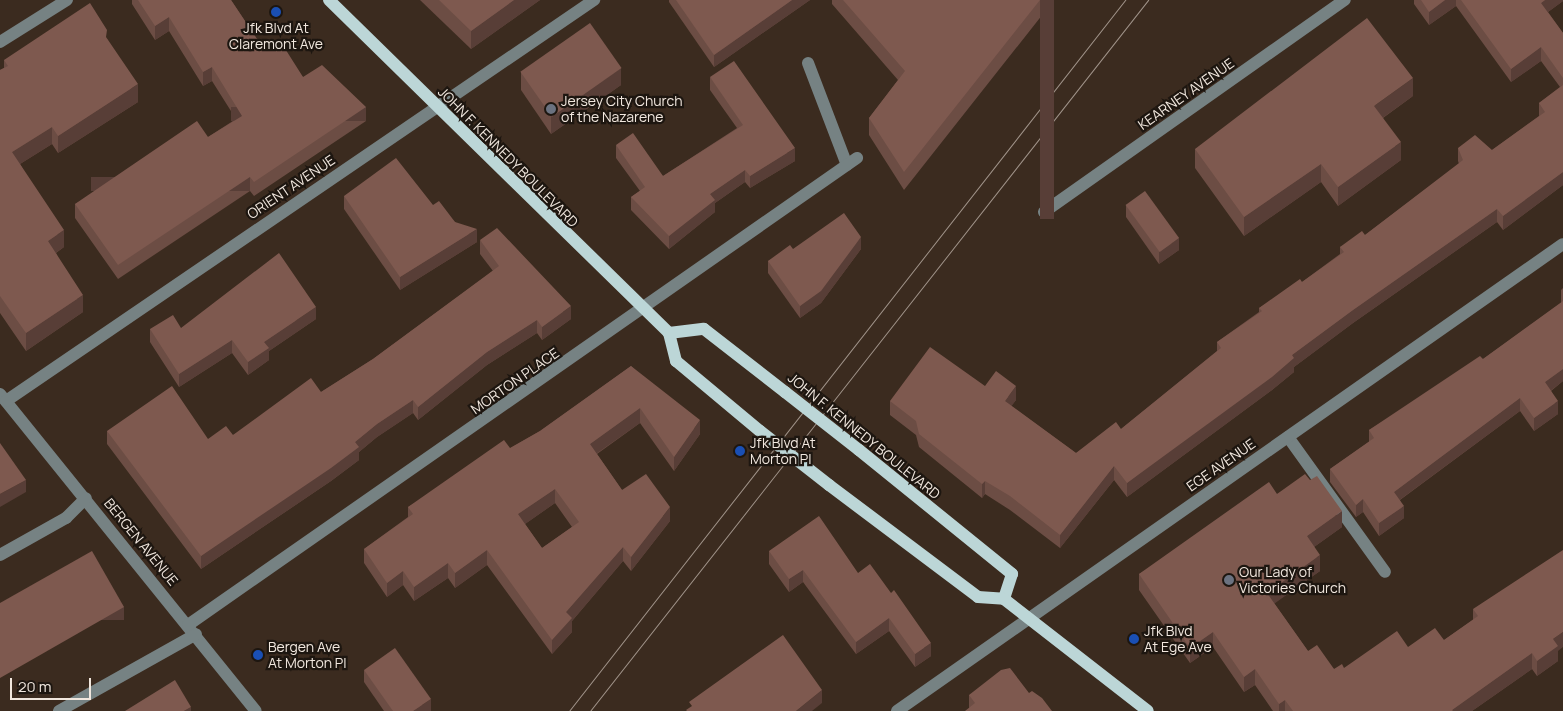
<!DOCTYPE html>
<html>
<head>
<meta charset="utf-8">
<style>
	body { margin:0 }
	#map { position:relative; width:1563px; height:711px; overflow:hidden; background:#3b2b1f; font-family:Manrope,sans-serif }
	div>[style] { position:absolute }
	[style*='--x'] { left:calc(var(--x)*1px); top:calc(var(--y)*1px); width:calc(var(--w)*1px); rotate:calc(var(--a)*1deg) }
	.minor>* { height:12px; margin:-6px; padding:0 6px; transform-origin:6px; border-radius:6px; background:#768283 }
	.major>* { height:12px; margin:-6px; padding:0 6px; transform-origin:6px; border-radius:6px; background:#bcd6d7 }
	.tram>* { height:1px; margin:-0.5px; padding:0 0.5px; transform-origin:0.5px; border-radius:0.5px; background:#9f9288 }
	.major-bridge>* { height:12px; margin:-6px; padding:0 6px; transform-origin:6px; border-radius:6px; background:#bcd6d7 }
	.wall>* { inset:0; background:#6c4d44 }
	.shaded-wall>* { inset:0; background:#583e37; transform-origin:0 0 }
	.building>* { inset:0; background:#7e594f; transform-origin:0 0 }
	.dots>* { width:14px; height:14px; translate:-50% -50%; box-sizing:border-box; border:2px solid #1d1610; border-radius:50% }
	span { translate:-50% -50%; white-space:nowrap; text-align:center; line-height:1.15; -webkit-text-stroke:4.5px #1d1610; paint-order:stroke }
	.poi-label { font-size:14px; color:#f1e7de }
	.left { translate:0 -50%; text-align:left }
	.street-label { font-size:14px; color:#f1e7de }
	.scale { position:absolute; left:10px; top:678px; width:81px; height:22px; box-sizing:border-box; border:2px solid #f1e7de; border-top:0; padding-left:6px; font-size:15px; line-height:18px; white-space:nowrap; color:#f1e7de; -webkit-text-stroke:4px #1d1610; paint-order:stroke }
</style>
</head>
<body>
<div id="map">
	<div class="minor">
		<div style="--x:0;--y:42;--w:79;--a:-32.1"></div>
		<div style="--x:808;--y:63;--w:109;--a:69.1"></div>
		<div style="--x:1044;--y:212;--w:368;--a:-35.2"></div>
		<div style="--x:0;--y:394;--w:407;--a:51.1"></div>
		<div style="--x:6;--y:401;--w:712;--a:-34.29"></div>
		<div style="--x:1288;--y:437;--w:166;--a:54.3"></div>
		<div style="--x:0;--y:555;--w:76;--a:-29.3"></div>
		<div style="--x:66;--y:518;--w:28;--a:-45"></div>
		<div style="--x:188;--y:625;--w:816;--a:-34.92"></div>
		<div style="--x:59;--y:711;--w:157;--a:-29.3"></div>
		<div style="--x:897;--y:711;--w:813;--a:-35.04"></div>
	</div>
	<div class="major">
		<div style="--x:329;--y:0;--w:476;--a:44.4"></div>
		<div style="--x:669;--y:333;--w:29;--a:76"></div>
		<div style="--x:676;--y:361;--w:109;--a:39.8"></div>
		<div style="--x:669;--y:333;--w:35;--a:-7"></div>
		<div style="--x:704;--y:329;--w:103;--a:37.9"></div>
		<div style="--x:859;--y:450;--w:197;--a:39"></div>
		<div style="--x:1012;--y:574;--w:26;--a:108"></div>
		<div style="--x:829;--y:485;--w:186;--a:36.9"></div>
		<div style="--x:978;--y:597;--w:26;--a:4"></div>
		<div style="--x:1004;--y:599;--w:182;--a:37.9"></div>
	</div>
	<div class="tram">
		<div style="--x:569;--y:711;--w:903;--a:-51.97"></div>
		<div style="--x:590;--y:711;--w:904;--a:-51.87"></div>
	</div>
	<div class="major-bridge">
		<div style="--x:785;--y:392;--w:94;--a:38.1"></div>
		<div style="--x:760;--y:431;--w:88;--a:38"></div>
	</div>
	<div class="wall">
		<div style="clip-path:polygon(132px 0,231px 0,263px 48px,276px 51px,303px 77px,366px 121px,254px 196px,250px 191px,118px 279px,75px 218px,75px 204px,208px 137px,236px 119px,212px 81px,203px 86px,169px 31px,155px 40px,132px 4px)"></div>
		<div style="clip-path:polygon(420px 0,540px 0,471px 49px)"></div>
		<div style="clip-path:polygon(669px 0,810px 0,714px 67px,669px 2px)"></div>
		<div style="clip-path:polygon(832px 0,1054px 0,904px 190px,869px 135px,869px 118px,898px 80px,832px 4px)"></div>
		<div style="clip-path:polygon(1414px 0,1563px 0,1563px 1px,1548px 12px,1563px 33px,1563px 185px,1503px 230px,1497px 222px,1353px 323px,1294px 367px,1294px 372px,1272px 390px,1127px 497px,1114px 480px,1060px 548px,1010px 510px,985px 494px,982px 498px,919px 447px,916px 435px,890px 415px,890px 401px,985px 386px,1016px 400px,1011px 406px,1076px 453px,1121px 429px,1217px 351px,1217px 342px,1259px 312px,1259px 308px,1302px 282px,1340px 254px,1340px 247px,1365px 235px,1459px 164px,1458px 161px,1458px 148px,1492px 150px,1539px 116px,1539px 103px,1560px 87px,1541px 61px,1511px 82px,1456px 6px,1429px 25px,1414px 4px)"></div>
		<div style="clip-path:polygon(107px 39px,138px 102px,58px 153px,52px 144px,20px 164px,64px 247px,56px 253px,83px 312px,26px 351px,0 313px,0 70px,4px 68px,4px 60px)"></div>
		<div style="clip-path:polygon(521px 72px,621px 85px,551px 134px,521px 90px)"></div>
		<div style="clip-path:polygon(710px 77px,795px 161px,750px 188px,745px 182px,715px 203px,715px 212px,669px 249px,631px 210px,631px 197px,640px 191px,616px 158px,616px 145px,663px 176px,737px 128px,710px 90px)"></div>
		<div style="clip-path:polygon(1413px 96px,1383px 118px,1401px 160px,1338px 206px,1321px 182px,1244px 236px,1195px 168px,1195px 149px)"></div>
		<div style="clip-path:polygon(344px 196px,433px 205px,455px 222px,477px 242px,400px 290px,344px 209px)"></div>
		<div style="clip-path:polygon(1126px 205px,1179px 250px,1159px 264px,1126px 217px)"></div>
		<div style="clip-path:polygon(480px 240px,571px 319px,542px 340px,537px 333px,487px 365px,418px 420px,413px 413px,377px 437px,359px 452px,359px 460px,331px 481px,201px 569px,107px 444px,107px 431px,208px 439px,233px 435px,321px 392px,373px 359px,493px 271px,480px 254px)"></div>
		<div style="clip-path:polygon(793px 249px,861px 249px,821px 303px,800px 318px,768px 273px,768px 261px)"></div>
		<div style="clip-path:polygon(1563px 288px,1563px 381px,1551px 391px,1558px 414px,1534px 431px,1520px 411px,1400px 500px,1404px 518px,1379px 536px,1363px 512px,1356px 517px,1330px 482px,1330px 469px,1369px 442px,1369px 430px,1483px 359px,1561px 303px,1561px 290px)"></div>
		<div style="clip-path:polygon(316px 319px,269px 351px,269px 360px,248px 375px,232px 353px,179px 387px,150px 342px,150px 329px,181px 328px)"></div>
		<div style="clip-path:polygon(evenodd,631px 366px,700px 434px,674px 471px,640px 423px,597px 454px,622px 490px,670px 521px,631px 571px,623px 561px,572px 621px,572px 632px,552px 654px,487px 565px,455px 588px,448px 578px,414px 601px,403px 585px,387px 597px,364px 563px,364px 549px,408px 517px,408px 507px,540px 431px,631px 366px,555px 503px,572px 527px,542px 548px,525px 524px,555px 503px)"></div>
		<div style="clip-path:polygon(1310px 480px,1342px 527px,1314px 547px,1320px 571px,1274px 603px,1308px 651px,1334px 669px,1344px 668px,1408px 647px,1444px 640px,1473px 620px,1473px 609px,1558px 651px,1558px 661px,1537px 676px,1532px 669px,1472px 711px,1273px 711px,1255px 685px,1244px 692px,1213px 647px,1190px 663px,1139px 590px,1139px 574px,1277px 494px)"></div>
		<div style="clip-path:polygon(769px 551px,858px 573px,931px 656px,915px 667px,889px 631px,856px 654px,803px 582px,789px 592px,769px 564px)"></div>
		<div style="clip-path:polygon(364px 670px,431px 711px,384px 711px,364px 682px)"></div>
		<div style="clip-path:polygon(1029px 693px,969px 708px,969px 695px)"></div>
	</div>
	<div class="shaded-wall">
		<div style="clip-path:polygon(514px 0,540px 0,471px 49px,471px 31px)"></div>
		<div style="clip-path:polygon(792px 0,810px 0,714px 67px,714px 55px)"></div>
		<div style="left:1040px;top:0;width:14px;height:219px"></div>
		<div style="clip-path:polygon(1445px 0,1456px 0,1456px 6px,1429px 25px,1429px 12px)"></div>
		<div style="clip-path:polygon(1545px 0,1563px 0,1563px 1px,1541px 17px,1541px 3px)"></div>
		<div style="clip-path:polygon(169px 17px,169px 31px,155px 40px,155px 26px)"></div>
		<div style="clip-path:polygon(1541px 47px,1541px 61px,1511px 82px,1511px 69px)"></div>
		<div style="clip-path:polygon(212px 67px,212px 81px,203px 86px,203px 72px)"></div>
		<div style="clip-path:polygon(621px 68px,621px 85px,551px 134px,551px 116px)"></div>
		<div style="clip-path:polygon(1413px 78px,1413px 96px,1374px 124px,1374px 106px)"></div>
		<div style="clip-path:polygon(138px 84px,138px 102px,58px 153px,58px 136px)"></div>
		<div style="left:366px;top:107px;width:14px;height:135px;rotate:90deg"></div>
		<div style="clip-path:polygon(52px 127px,52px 144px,12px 169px,12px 152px)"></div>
		<div style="clip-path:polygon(1401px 142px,1401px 160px,1338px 206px,1338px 187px)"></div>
		<div style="clip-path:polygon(795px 148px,795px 161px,750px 188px,750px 176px)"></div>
		<div style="clip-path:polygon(1321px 164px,1321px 182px,1244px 236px,1244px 217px)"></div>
		<div style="clip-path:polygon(745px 170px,745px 182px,715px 203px,715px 212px,669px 249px,669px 236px,710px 194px)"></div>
		<div style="clip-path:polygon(1563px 172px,1563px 185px,1503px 230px,1503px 216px)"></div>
		<div style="left:250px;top:177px;width:14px;height:159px;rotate:90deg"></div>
		<div style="clip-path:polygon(1497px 209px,1497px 222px,1353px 323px,1294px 367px,1294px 372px,1272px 390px,1127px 497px,1127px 483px,1292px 355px,1353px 310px)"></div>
		<div style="clip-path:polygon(477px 229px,477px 242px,400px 290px,400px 277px)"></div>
		<div style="clip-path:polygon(64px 230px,64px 247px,48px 258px,48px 241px)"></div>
		<div style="clip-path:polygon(861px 237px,861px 249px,821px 303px,800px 318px,800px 306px)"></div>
		<div style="clip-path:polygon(1179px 238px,1179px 250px,1159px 264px,1159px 252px)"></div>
		<div style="clip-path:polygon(83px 295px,83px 312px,26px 351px,26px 333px)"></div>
		<div style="clip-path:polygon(571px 306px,571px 319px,542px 340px,542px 327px)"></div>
		<div style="clip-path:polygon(316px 307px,316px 319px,269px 351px,269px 360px,248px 375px,248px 362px,264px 342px)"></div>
		<div style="clip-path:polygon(537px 320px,537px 333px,487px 365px,418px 420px,418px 407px,487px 352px)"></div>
		<div style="clip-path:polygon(232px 340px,232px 353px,179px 387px,179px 374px)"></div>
		<div style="clip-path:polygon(1563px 369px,1563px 381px,1545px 395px,1545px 382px)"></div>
		<div style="clip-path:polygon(1016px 386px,1016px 400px,1005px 415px,1005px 401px)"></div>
		<div style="clip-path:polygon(1520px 398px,1520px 411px,1394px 504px,1394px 492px)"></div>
		<div style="clip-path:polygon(413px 400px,413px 413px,377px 437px,359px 452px,359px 460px,331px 481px,201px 569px,201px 556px,355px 442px,377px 424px)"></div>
		<div style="clip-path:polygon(1558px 401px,1558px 414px,1534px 431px,1534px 418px)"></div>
		<div style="clip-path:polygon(640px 408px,640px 423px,590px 458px,590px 444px)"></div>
		<div style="clip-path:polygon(700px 420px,700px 434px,674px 471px,674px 457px)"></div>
		<div style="clip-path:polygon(1114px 466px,1114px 480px,1060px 548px,1060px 535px)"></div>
		<div style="clip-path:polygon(26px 480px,26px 492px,0 507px,0 494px)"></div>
		<div style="clip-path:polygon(985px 481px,985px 494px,982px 498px,982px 484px)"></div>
		<div style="clip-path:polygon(555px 489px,555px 503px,518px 529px,518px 514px)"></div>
		<div style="clip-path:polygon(1363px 499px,1363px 512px,1356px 517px,1356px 505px)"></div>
		<div style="clip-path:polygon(1404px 506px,1404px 518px,1379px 536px,1379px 523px)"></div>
		<div style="clip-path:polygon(670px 507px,670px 521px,631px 571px,631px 557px)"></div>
		<div style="clip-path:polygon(1342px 511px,1342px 527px,1307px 552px,1307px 536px)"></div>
		<div style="clip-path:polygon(623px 547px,623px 561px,572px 621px,572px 632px,552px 654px,552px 640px,566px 612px)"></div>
		<div style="clip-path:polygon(487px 550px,487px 565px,455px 588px,455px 573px)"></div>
		<div style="clip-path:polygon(1320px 555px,1320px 571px,1267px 609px,1267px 593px)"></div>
		<div style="clip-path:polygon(448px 563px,448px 578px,414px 601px,414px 587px)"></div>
		<div style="clip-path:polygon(803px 570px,803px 582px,789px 592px,789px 579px)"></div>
		<div style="clip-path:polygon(403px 571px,403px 585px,387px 597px,387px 583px)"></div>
		<div style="left:124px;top:607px;width:13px;height:143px;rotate:90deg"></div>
		<div style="clip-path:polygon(889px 618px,889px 631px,856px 654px,856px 642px)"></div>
		<div style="clip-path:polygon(1213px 632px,1213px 647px,1190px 663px,1190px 648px)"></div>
		<div style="clip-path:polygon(1563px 632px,1563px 647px,1558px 651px,1558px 661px,1537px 676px,1537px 661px,1553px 639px)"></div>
		<div style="clip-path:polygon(931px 643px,931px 656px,915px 667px,915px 654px)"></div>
		<div style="clip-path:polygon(1532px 653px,1532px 669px,1472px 711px,1452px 711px,1452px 710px)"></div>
		<div style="clip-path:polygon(1255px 669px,1255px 685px,1244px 692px,1244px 677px)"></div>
		<div style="clip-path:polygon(822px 690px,822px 703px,812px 711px,796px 711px)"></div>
		<div style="clip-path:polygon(431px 699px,431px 711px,413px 711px)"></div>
		<div style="clip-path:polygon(1285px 700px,1285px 711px,1279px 711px,1279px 704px)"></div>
		<div style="clip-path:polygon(191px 707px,191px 711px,184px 711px)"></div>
	</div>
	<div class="building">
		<div style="clip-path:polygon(138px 0,231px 0,263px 48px,271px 43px,276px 51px,284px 47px,303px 77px,322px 65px,366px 107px,254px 182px,250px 177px,118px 265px,75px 204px,197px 121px,208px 137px,242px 116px,212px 67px,203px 72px,169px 17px,155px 26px)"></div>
		<div style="clip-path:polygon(439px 0,514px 0,471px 31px)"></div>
		<div style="clip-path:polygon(676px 0,792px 0,714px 55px)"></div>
		<div style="clip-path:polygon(843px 0,1040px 0,904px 172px,869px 118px,905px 71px)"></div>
		<div style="clip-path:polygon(1421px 0,1445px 0,1429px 12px)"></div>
		<div style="clip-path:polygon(1461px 0,1545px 0,1541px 3px,1563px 33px,1563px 78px,1541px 47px,1511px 69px)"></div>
		<div style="clip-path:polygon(90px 3px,107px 30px,106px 37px,138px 84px,58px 136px,52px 127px,12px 152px,64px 230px,48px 241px,83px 295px,26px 333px,0 296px,0 70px,8px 66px,4px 60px)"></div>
		<div style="clip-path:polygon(1367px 18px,1413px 78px,1374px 106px,1401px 142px,1338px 187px,1321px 164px,1244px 217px,1195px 149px)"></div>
		<div style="left:590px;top:23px;width:55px;height:85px;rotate:55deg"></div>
		<div style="clip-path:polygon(734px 61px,795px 148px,750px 176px,745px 170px,710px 194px,715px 200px,669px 236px,631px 197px,645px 187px,616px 145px,633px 133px,663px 176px,743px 125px,710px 77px)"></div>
		<div style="clip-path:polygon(1563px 85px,1563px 172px,1503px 216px,1497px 209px,1353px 310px,1292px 355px,1294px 358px,1272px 377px,1127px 483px,1114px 466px,1060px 535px,1010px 496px,985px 481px,982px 484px,919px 434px,916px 421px,890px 401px,930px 347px,985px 386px,996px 371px,1016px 386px,1005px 401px,1076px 453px,1116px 422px,1121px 429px,1221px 348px,1217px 342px,1262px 311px,1259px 308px,1300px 279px,1302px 282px,1344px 252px,1340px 247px,1362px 231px,1365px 235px,1463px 160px,1458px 148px,1475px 135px,1492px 150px,1545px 112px,1539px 103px)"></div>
		<div style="clip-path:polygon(396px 158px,433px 205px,439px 201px,455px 222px,477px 229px,400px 277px,344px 196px)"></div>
		<div style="left:1145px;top:191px;width:58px;height:24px;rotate:54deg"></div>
		<div style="clip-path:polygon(844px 213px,861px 237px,821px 291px,800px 306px,768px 261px,790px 245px,793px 249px)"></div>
		<div style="clip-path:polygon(497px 228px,571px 306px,542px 327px,537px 320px,487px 352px,418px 407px,413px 400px,377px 424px,355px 442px,359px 447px,331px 468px,201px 556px,107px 431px,172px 386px,208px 439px,226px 426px,233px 435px,311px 378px,321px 392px,373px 359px,499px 266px,480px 240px)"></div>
		<div style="clip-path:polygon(279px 253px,316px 307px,264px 342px,269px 348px,248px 362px,232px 340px,179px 374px,150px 329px,173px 315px,181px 328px)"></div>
		<div style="clip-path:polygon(1563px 301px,1563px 369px,1545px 382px,1558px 401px,1534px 418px,1520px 398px,1394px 492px,1404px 506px,1379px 523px,1363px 499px,1356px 505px,1330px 469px,1374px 438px,1369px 430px,1480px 356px,1483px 359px)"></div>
		<div style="clip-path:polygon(evenodd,631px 366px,700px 420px,674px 457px,640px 408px,590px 444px,622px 490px,646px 474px,670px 507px,631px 557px,623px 547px,566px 612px,572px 618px,552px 640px,487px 550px,455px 573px,448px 563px,414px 587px,403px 571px,387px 583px,364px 549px,413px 514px,408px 507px,504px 440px,510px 448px,540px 431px,631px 366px,555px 489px,579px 522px,542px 548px,518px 514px,555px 489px)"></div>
		<div style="clip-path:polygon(0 443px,26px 480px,0 494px)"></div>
		<div style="clip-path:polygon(1305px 474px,1310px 480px,1317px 476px,1342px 511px,1307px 536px,1320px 555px,1267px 593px,1308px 651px,1317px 645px,1334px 669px,1342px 664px,1344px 668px,1397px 631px,1408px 647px,1435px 628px,1444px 640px,1478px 616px,1473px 609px,1563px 550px,1563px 632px,1553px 639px,1558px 646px,1537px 661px,1532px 653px,1452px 710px,1453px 711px,1293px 711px,1285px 700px,1279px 704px,1255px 669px,1244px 677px,1213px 632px,1190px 648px,1139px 574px,1269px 482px,1277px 494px)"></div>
		<div style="clip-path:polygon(819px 516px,858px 573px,870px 564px,891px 593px,894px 590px,931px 643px,915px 654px,889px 618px,856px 642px,803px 570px,789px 579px,769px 551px)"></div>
		<div style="clip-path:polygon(92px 551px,124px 607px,0 678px,0 603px)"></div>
		<div style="clip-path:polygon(783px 635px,822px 690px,796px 711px,687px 711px,686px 710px,692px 706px,689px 702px)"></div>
		<div style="clip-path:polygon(395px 648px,431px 699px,413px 711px,393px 711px,364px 670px)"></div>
		<div style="clip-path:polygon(1010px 668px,1029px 693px,1032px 691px,1042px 698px,1052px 711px,965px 711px,975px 703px,969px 695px,1001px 670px)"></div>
		<div style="clip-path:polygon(175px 680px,191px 707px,184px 711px,125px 711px)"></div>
	</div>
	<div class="dots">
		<div style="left:276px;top:12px;background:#1a4fb4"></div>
		<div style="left:551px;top:109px;background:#6b7280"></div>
		<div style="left:740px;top:451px;background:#1a4fb4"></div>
		<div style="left:1229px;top:580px;background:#6b7280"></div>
		<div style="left:1134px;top:639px;background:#1a4fb4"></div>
		<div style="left:258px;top:655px;background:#1a4fb4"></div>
	</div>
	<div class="poi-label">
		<span style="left:276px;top:36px">Jfk Blvd At<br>Claremont Ave</span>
		<span class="left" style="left:561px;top:109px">Jersey City Church<br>of the Nazarene</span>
		<span class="left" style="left:750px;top:451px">Jfk Blvd At<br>Morton Pl</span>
		<span class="left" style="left:1239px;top:580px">Our Lady of<br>Victories Church</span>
		<span class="left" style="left:1144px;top:639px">Jfk Blvd<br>At Ege Ave</span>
		<span class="left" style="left:268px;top:655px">Bergen Ave<br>At Morton Pl</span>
	</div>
	<div class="street-label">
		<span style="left:1186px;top:94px;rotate:-35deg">KEARNEY AVENUE</span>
		<span style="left:508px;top:157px;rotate:45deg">JOHN F. KENNEDY BOULEVARD</span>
		<span style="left:291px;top:187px;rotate:-34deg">ORIENT AVENUE</span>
		<span style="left:515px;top:381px;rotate:-35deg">MORTON PLACE</span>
		<span style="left:864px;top:436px;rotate:39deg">JOHN F. KENNEDY BOULEVARD</span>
		<span style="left:1221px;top:465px;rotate:-35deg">EGE AVENUE</span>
		<span style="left:141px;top:542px;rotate:51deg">BERGEN AVENUE</span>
	</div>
	<div class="scale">20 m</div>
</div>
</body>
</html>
